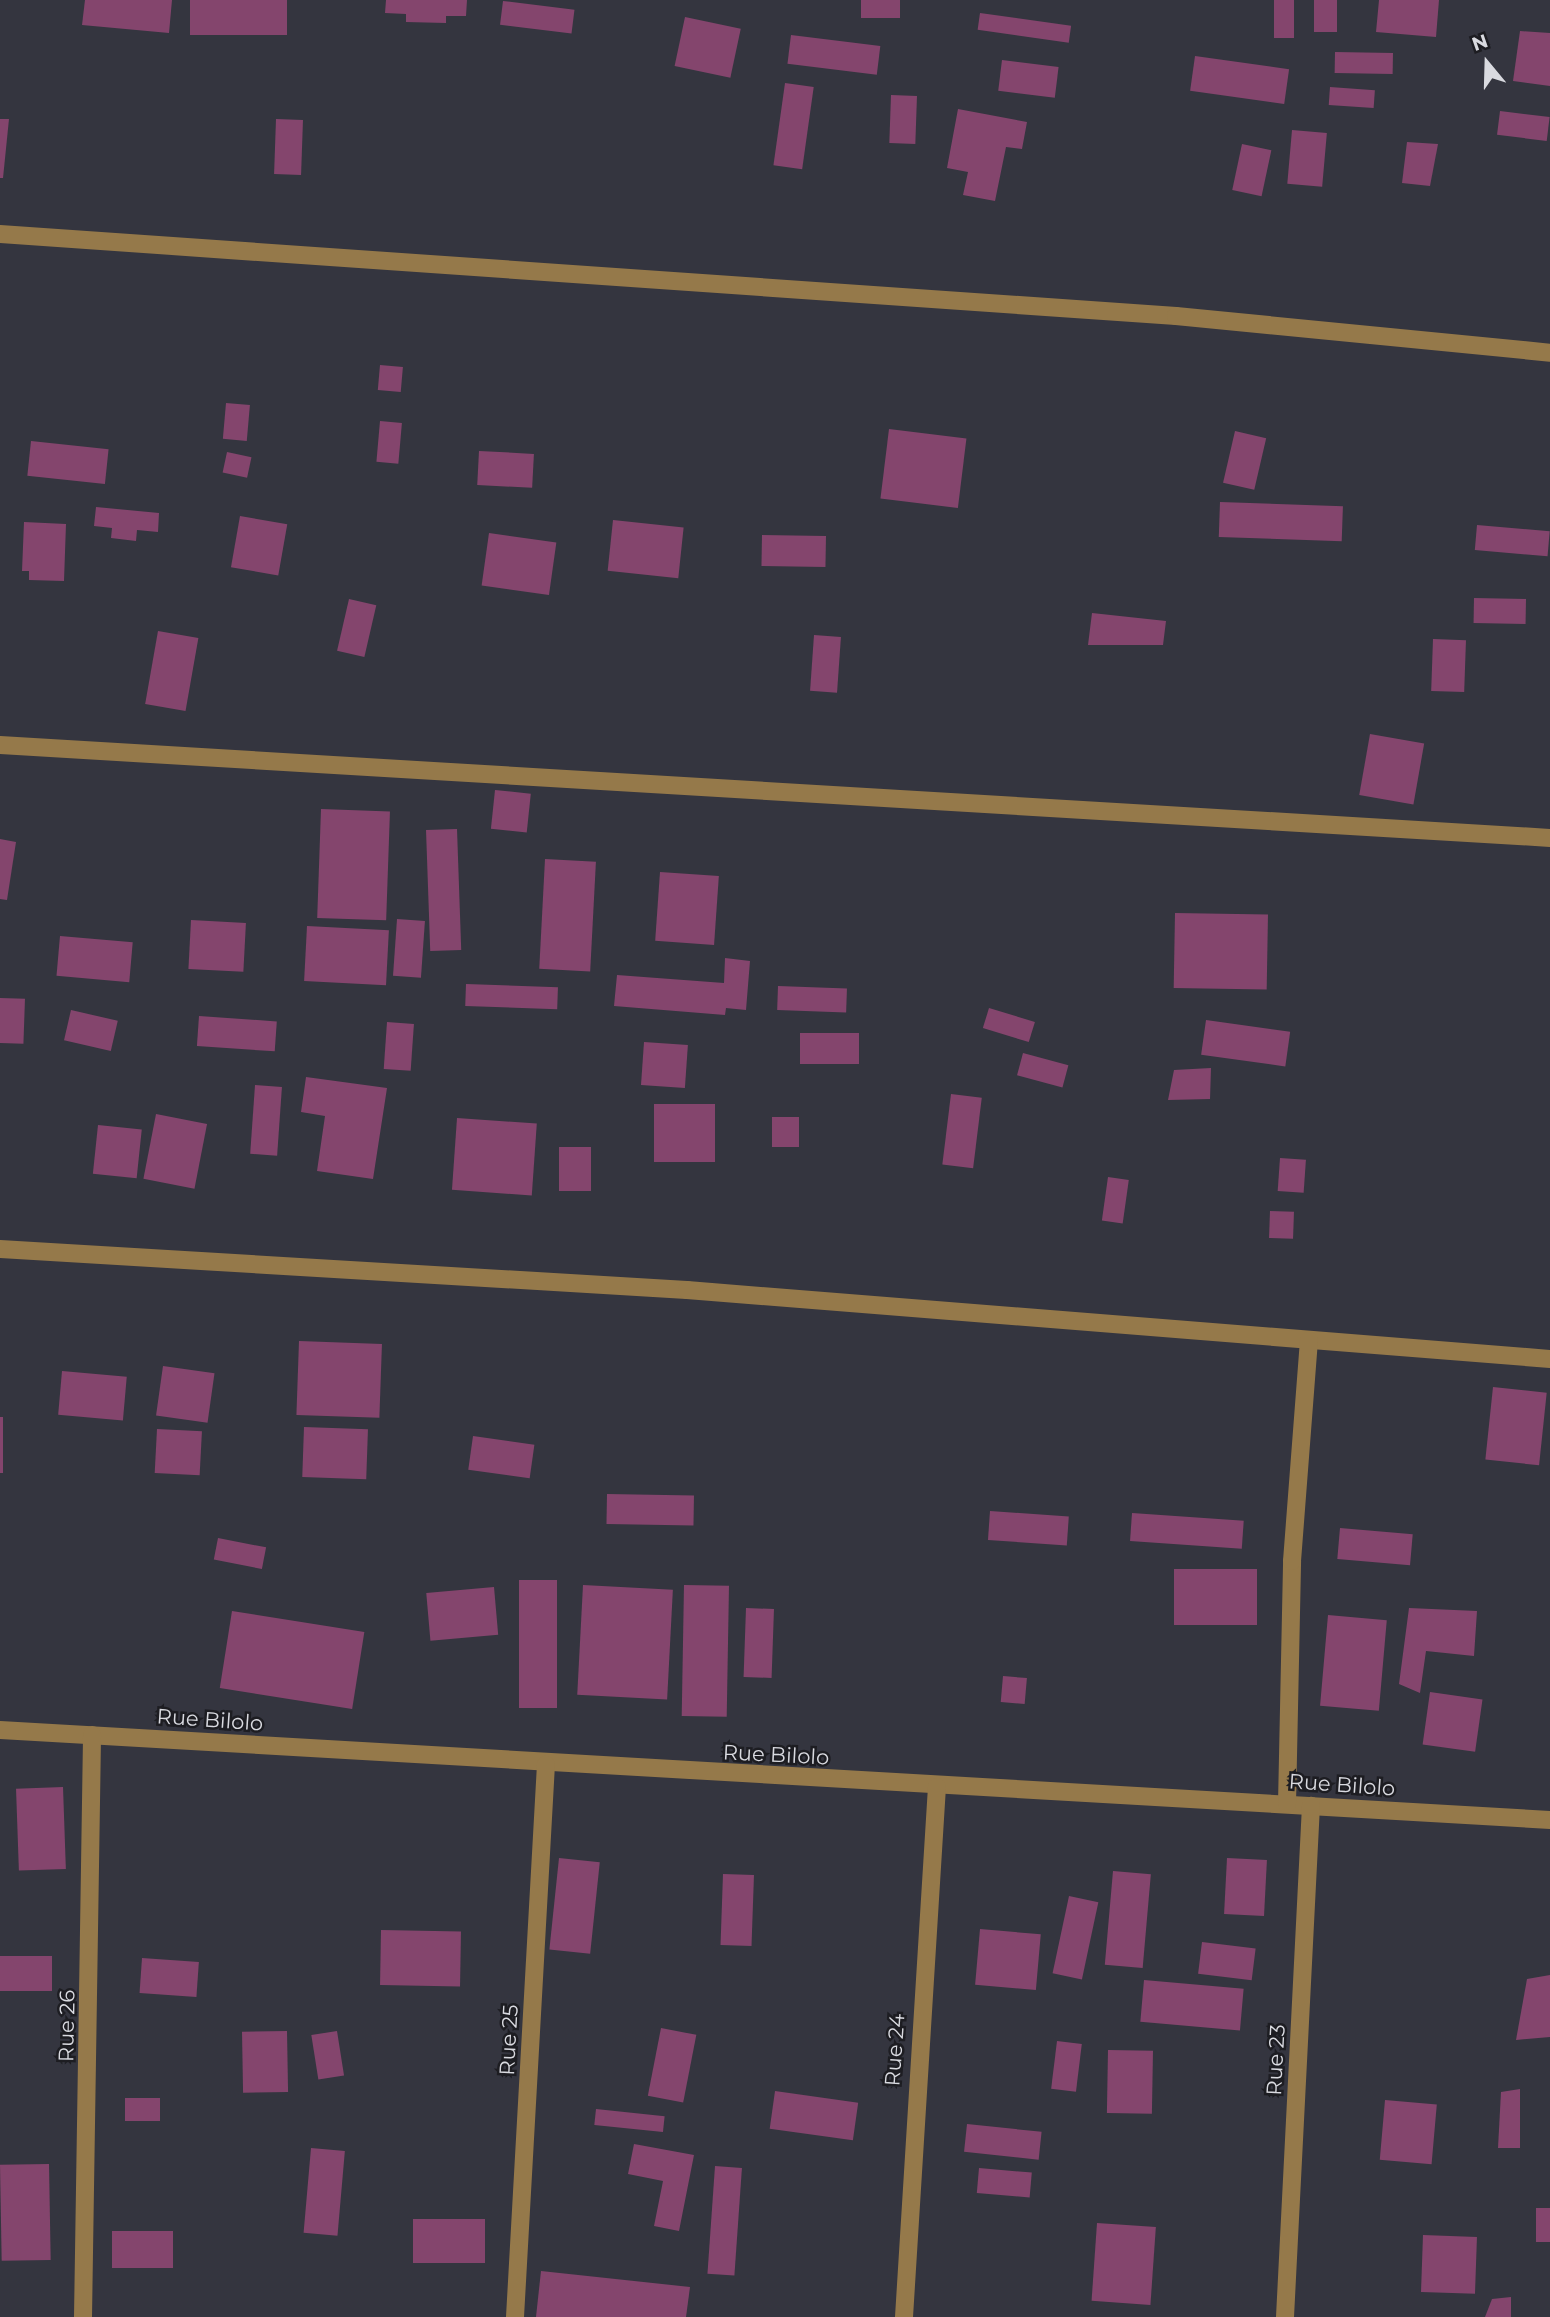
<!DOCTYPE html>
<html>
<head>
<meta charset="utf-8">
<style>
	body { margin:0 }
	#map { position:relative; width:1550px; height:2317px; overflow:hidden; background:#34353f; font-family:Montserrat,sans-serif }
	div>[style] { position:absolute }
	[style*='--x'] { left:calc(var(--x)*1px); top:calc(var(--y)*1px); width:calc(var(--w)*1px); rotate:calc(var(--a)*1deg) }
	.building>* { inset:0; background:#84456d; transform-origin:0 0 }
	.minor>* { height:18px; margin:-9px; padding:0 9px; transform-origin:9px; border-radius:9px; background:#95794a }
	span { translate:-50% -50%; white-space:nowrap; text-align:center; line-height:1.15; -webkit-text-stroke:5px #1d1d22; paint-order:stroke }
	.street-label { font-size:21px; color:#d9dae0 }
	.north { position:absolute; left:1452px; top:28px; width:70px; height:70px; -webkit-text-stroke:5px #1d1d22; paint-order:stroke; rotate:341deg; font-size:19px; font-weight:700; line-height:28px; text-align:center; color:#d9dae0 }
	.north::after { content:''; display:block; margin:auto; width:24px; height:32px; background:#d9dae0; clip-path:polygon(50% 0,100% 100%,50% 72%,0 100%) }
</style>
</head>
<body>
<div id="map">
	<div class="building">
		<div style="clip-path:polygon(85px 0,172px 0,169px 33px,82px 25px)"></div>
		<div style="left:190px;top:0;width:97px;height:35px"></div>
		<div style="clip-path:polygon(386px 0,467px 0,466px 16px,446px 16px,446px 23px,406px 22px,406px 14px,385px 13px)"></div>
		<div style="left:861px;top:0;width:39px;height:18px"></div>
		<div style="left:1274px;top:0;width:20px;height:38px"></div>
		<div style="left:1314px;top:0;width:23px;height:32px"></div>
		<div style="clip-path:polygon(1379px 0,1439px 0,1436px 37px,1376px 32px)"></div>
		<div style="left:503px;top:1px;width:72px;height:24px;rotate:7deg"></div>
		<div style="left:980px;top:13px;width:92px;height:17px;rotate:8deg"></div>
		<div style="left:685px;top:17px;width:57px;height:50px;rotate:12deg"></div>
		<div style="clip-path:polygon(1520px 31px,1550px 33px,1550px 86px,1513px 81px)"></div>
		<div style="left:791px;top:35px;width:90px;height:29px;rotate:7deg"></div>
		<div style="left:1335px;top:52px;width:58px;height:21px;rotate:1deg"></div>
		<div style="left:1195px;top:56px;width:95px;height:35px;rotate:8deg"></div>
		<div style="left:1002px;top:60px;width:57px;height:31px;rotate:7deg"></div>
		<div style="left:785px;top:83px;width:29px;height:83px;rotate:8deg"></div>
		<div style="left:1330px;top:87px;width:45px;height:18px;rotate:4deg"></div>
		<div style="left:891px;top:95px;width:26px;height:48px;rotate:2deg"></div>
		<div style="clip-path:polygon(958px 109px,1027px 122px,1022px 149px,1006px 147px,995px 201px,963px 195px,968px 172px,947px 168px)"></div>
		<div style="left:1500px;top:111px;width:50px;height:24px;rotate:7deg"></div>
		<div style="clip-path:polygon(0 119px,9px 119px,3px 178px,0 178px)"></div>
		<div style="left:276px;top:119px;width:27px;height:55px;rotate:2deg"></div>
		<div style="left:1292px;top:130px;width:35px;height:54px;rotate:5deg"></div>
		<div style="clip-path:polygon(1407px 142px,1438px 144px,1430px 186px,1402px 183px)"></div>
		<div style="left:1242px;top:144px;width:30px;height:47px;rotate:12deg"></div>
		<div style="left:380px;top:365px;width:23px;height:25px;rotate:5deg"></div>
		<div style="left:226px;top:403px;width:24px;height:36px;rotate:5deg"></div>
		<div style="left:380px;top:421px;width:22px;height:41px;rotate:5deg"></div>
		<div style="left:889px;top:429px;width:78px;height:70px;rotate:7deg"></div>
		<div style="left:1235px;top:431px;width:32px;height:53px;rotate:13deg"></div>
		<div style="left:31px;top:441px;width:78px;height:35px;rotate:6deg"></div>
		<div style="left:479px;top:451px;width:55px;height:34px;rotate:3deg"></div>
		<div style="left:227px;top:452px;width:25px;height:21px;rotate:12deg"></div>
		<div style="left:1220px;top:502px;width:123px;height:35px;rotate:2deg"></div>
		<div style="clip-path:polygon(96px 507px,159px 513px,158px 532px,137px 530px,136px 541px,111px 538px,112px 528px,94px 526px)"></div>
		<div style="left:240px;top:516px;width:48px;height:52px;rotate:10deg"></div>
		<div style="left:613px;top:520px;width:71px;height:51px;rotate:6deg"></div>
		<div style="clip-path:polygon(24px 522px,66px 524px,64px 581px,29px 580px,29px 571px,22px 571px)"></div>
		<div style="left:1477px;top:525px;width:73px;height:25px;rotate:5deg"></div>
		<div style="left:489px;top:533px;width:68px;height:53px;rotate:8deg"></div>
		<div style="left:762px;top:535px;width:64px;height:31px;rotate:1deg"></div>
		<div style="left:1474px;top:598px;width:52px;height:25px;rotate:1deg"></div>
		<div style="left:349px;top:599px;width:28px;height:53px;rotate:13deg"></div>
		<div style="clip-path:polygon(1092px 613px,1166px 621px,1163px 645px,1088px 645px)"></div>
		<div style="left:158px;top:631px;width:41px;height:74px;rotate:10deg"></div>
		<div style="left:814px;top:635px;width:27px;height:56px;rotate:4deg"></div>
		<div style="left:1433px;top:639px;width:33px;height:52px;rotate:2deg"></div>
		<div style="left:1370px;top:734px;width:55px;height:62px;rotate:10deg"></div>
		<div style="left:495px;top:790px;width:36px;height:39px;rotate:6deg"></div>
		<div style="left:321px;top:809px;width:69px;height:109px;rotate:2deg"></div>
		<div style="left:457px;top:829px;width:121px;height:31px;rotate:88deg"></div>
		<div style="clip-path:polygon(0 839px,16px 842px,7px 900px,0 899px)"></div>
		<div style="left:545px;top:859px;width:51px;height:110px;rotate:3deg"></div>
		<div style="left:660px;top:872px;width:59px;height:69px;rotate:4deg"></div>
		<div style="left:1175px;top:913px;width:93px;height:75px;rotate:1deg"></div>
		<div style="left:397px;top:919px;width:28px;height:57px;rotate:4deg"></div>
		<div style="left:191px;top:920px;width:55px;height:49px;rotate:3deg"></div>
		<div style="left:307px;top:926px;width:82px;height:55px;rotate:3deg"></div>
		<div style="left:60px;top:936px;width:73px;height:40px;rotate:5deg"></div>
		<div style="clip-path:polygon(725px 958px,750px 961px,746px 1010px,726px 1008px,725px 1015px,614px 1006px,617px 975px,724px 983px)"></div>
		<div style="left:466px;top:984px;width:92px;height:22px;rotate:2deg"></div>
		<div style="left:778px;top:986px;width:69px;height:24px;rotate:2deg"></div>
		<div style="left:0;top:998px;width:25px;height:45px;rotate:2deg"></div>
		<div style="left:989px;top:1008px;width:48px;height:21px;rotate:17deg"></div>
		<div style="left:71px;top:1010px;width:48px;height:31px;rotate:13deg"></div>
		<div style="left:199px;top:1016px;width:78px;height:30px;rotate:4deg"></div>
		<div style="left:1206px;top:1020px;width:85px;height:35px;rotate:8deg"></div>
		<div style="left:387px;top:1022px;width:27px;height:47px;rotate:4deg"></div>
		<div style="left:859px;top:1033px;width:31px;height:59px;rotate:90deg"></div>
		<div style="left:644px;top:1042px;width:44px;height:43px;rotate:4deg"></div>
		<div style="left:1023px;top:1053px;width:47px;height:23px;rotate:15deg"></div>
		<div style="clip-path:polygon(1211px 1068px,1210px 1099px,1168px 1100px,1174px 1070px)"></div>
		<div style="clip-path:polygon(306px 1077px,387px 1088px,373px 1179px,317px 1171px,325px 1116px,301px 1112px)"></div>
		<div style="left:255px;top:1085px;width:27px;height:69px;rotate:4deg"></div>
		<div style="left:951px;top:1094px;width:31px;height:71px;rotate:7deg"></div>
		<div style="left:654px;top:1104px;width:61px;height:58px"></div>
		<div style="left:156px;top:1114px;width:52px;height:66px;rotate:11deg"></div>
		<div style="left:772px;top:1117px;width:27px;height:30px"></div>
		<div style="left:457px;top:1118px;width:80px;height:72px;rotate:4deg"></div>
		<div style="left:98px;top:1125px;width:44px;height:49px;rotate:6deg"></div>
		<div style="left:559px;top:1147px;width:32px;height:44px"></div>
		<div style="left:1280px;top:1158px;width:26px;height:33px;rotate:4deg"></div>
		<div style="left:1108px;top:1177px;width:21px;height:44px;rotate:8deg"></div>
		<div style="left:1270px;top:1211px;width:24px;height:27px;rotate:2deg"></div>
		<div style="left:299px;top:1341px;width:83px;height:74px;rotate:2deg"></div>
		<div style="left:163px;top:1366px;width:52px;height:50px;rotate:8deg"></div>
		<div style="left:62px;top:1371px;width:65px;height:44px;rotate:5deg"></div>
		<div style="left:1493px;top:1387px;width:54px;height:73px;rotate:6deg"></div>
		<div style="left:0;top:1417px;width:3px;height:56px"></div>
		<div style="left:304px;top:1427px;width:64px;height:50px;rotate:2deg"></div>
		<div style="left:157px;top:1429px;width:45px;height:44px;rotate:3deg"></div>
		<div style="left:473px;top:1436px;width:62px;height:34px;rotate:8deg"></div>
		<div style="left:607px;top:1494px;width:87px;height:30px;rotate:1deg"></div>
		<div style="left:990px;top:1511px;width:79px;height:29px;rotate:4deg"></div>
		<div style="left:1132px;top:1513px;width:112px;height:28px;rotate:4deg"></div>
		<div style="left:1340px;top:1528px;width:73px;height:31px;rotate:5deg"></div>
		<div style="left:218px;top:1538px;width:49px;height:22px;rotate:11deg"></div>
		<div style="left:1174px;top:1569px;width:83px;height:56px"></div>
		<div style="left:519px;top:1580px;width:38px;height:128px"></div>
		<div style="left:583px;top:1585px;width:90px;height:110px;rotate:3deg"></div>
		<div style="left:684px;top:1585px;width:45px;height:131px;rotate:1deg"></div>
		<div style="left:494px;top:1587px;width:48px;height:68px;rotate:85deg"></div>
		<div style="left:746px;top:1608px;width:28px;height:69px;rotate:2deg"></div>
		<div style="clip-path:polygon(1409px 1608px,1477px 1611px,1474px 1656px,1426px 1651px,1420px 1693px,1399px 1684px)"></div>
		<div style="left:232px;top:1611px;width:134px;height:78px;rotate:9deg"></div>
		<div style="left:1328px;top:1615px;width:59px;height:91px;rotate:5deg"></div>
		<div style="left:1003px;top:1676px;width:24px;height:26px;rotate:5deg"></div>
		<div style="left:1430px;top:1692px;width:53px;height:53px;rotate:8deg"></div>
		<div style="left:63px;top:1787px;width:82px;height:47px;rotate:88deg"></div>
		<div style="left:559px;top:1858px;width:41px;height:92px;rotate:6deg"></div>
		<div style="left:1227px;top:1858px;width:40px;height:56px;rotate:3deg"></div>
		<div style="left:1113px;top:1871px;width:38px;height:94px;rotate:5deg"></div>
		<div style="left:723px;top:1874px;width:31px;height:71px;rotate:2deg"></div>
		<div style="left:1069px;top:1896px;width:30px;height:79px;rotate:12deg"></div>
		<div style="left:980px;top:1929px;width:61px;height:56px;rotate:5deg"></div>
		<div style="left:381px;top:1930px;width:80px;height:55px;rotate:1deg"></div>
		<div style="left:1202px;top:1942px;width:54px;height:32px;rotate:7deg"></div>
		<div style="left:52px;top:1956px;width:35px;height:52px;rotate:90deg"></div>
		<div style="left:142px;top:1958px;width:57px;height:35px;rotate:4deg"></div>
		<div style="clip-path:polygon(1550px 1975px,1550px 2037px,1516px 2040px,1527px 1979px)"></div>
		<div style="left:1144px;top:1980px;width:100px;height:42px;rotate:5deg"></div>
		<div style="left:661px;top:2028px;width:36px;height:69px;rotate:11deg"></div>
		<div style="left:287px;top:2031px;width:61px;height:45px;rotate:89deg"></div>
		<div style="left:337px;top:2031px;width:45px;height:26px;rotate:81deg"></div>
		<div style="left:1057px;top:2041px;width:25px;height:48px;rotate:7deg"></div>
		<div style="left:1108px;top:2050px;width:45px;height:63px;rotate:1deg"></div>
		<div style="clip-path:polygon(1520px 2089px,1520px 2148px,1498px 2148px,1501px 2092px)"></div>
		<div style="left:775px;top:2091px;width:84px;height:38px;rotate:8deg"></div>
		<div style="left:125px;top:2098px;width:35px;height:23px"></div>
		<div style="left:1385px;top:2100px;width:52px;height:60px;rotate:5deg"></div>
		<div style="left:596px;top:2109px;width:69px;height:16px;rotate:6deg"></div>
		<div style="left:967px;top:2124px;width:75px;height:28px;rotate:6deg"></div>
		<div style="clip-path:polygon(634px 2144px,694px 2155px,679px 2231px,654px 2226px,663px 2181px,628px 2174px)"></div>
		<div style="left:311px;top:2148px;width:34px;height:85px;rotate:5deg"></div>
		<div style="left:49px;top:2164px;width:96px;height:49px;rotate:89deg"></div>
		<div style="left:715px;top:2166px;width:27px;height:108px;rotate:4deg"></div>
		<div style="left:979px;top:2168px;width:53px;height:25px;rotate:5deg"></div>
		<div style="left:1536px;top:2208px;width:14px;height:34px"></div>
		<div style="left:413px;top:2219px;width:72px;height:44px"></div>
		<div style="left:1097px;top:2223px;width:59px;height:78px;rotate:4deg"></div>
		<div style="left:173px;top:2231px;width:37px;height:61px;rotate:90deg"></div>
		<div style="left:1423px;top:2235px;width:54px;height:57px;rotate:2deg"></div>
		<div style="clip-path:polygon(541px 2271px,690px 2287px,686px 2317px,536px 2317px)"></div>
		<div style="clip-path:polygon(1511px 2297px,1511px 2317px,1485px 2317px,1492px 2299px)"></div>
	</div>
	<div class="minor">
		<div style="--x:0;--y:234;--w:1179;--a:3.99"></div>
		<div style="--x:1176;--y:316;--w:376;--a:5.6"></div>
		<div style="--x:0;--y:745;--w:1553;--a:3.43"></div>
		<div style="--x:0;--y:1249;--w:688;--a:3.42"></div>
		<div style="--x:687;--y:1290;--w:866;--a:4.57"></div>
		<div style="--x:0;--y:1730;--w:1553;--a:3.32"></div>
		<div style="--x:1287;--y:1804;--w:243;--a:-88.8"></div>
		<div style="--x:1292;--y:1561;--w:221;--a:-85.6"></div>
		<div style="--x:83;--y:2317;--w:582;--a:-89.11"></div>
		<div style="--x:515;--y:2317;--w:553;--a:-86.79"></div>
		<div style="--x:904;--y:2317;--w:531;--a:-86.44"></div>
		<div style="--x:1285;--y:2317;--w:512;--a:-87.09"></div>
	</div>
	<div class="street-label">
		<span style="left:210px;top:1720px;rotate:4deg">Rue Bilolo</span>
		<span style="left:776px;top:1755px;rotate:3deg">Rue Bilolo</span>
		<span style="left:1342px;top:1785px;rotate:4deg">Rue Bilolo</span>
		<span style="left:67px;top:2026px;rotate:-89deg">Rue 26</span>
		<span style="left:509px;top:2040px;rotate:-87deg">Rue 25</span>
		<span style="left:895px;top:2050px;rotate:-86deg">Rue 24</span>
		<span style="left:1276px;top:2060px;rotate:-87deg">Rue 23</span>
	</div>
	<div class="north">N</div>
</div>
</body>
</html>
